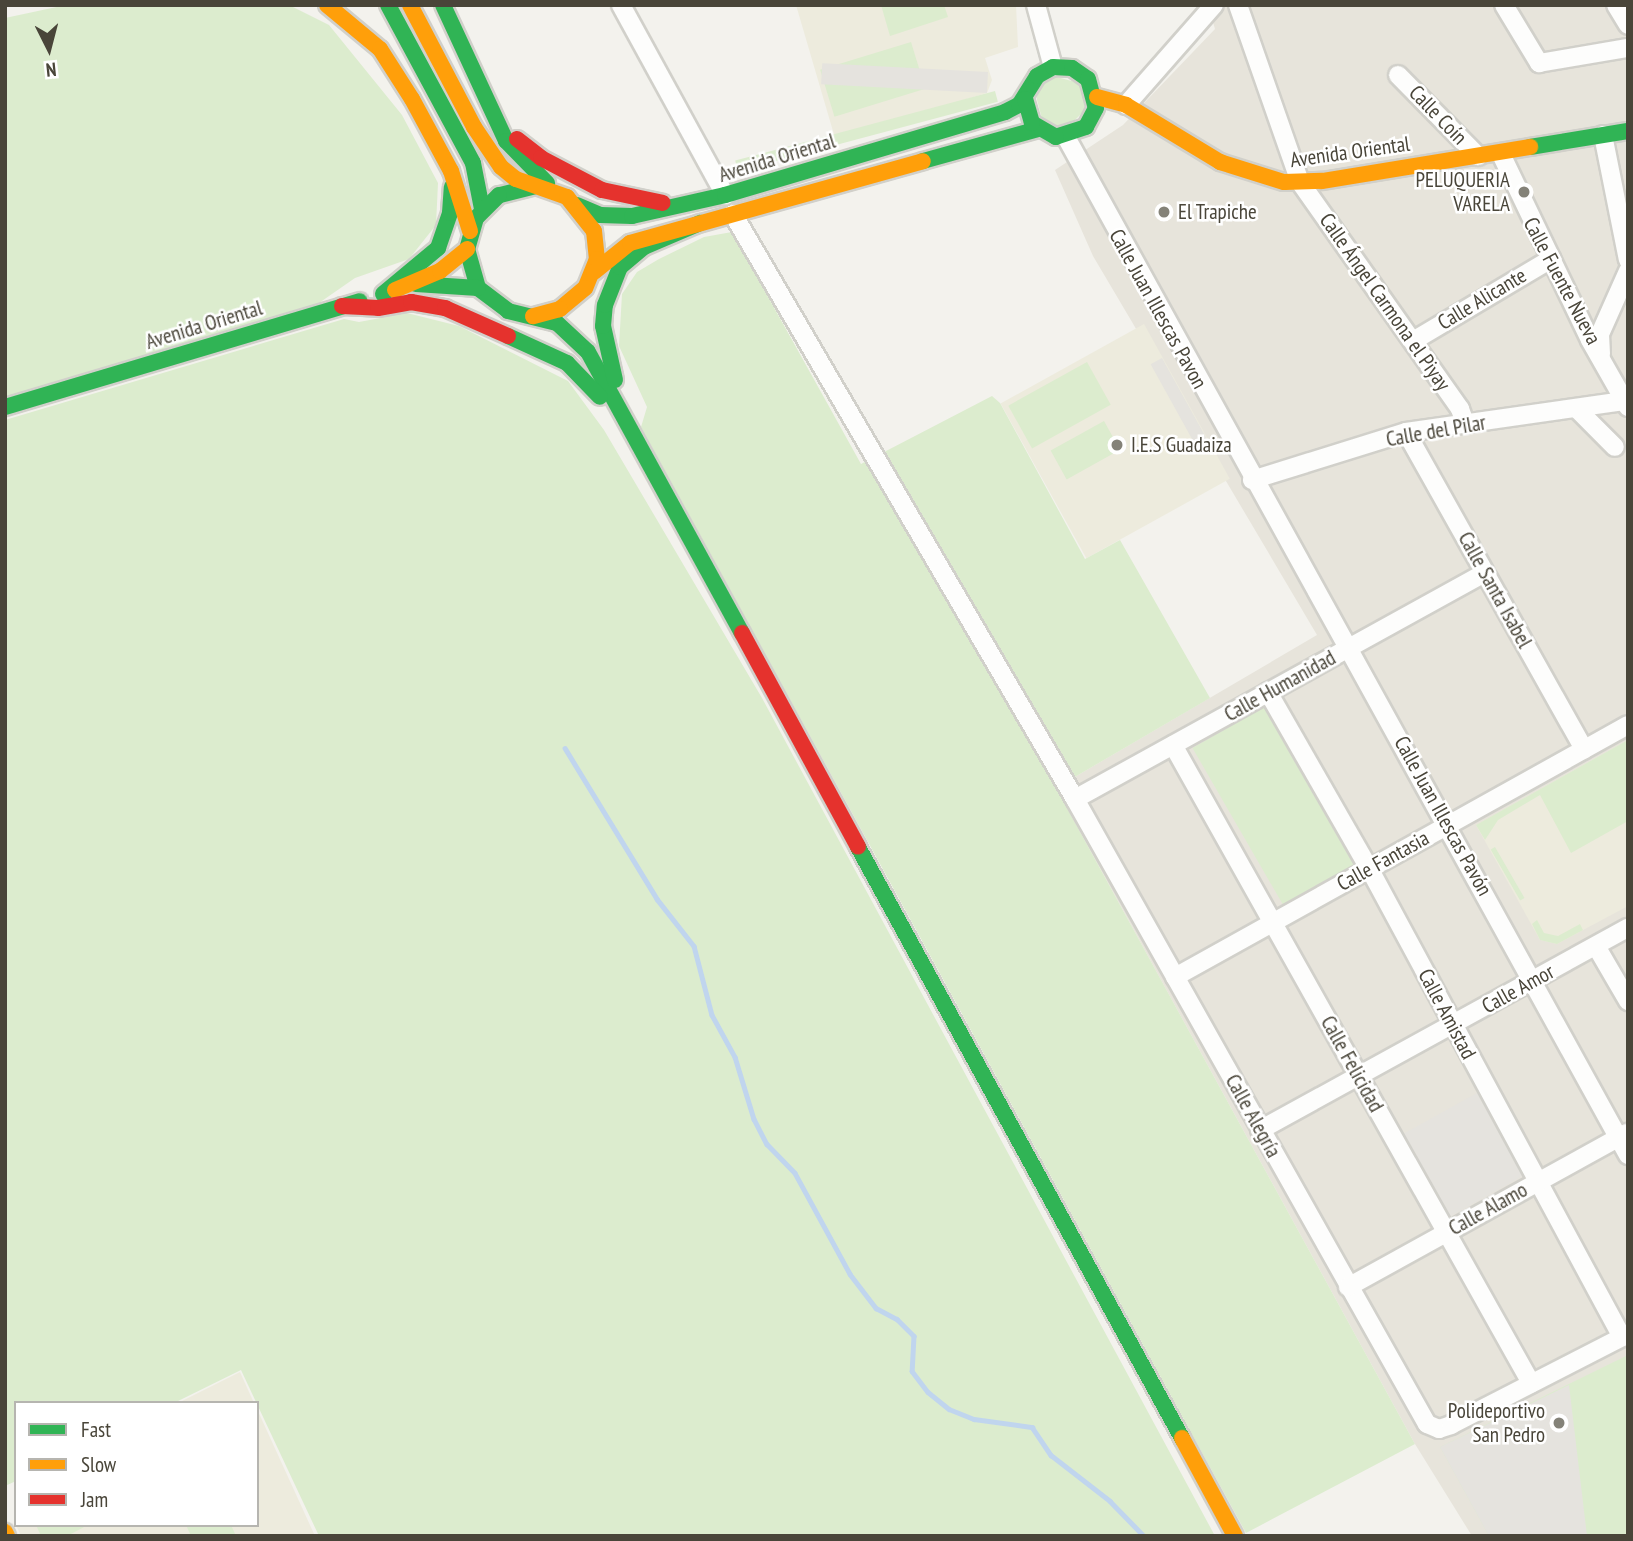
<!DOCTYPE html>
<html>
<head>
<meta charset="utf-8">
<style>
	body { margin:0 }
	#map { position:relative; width:1633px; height:1541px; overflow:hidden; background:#f3f2ed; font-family:"PT Sans Narrow",sans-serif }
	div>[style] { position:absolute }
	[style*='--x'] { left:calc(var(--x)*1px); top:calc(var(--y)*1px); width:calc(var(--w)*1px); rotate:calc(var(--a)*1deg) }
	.residential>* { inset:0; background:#e7e4db }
	.education>* { inset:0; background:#edebdd; transform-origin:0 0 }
	.green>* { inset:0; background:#dcecce; transform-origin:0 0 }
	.parking>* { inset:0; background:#e5e3de; transform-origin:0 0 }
	.stream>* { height:4.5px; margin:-2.25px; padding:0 2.25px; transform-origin:2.25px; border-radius:2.25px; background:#c0d5ee }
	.roads { filter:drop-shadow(2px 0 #d1d0ca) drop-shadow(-2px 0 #d1d0ca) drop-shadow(0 2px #d1d0ca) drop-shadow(0 -2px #d1d0ca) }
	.street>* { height:18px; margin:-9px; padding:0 9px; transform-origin:9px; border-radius:9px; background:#fdfdfc }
	.fast>* { height:16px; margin:-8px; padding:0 8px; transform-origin:8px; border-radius:8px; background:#30b455 }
	.slow>* { height:16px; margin:-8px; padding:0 8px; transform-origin:8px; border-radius:8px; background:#ff9f0a }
	.jam>* { height:16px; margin:-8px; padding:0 8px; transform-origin:8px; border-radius:8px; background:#e5322d }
	.dots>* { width:19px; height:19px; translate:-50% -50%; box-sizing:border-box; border:4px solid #fff; border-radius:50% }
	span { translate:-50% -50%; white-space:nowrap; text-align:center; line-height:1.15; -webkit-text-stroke:5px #fff; paint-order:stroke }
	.street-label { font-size:21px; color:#494539 }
	.poi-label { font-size:21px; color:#494539 }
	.right { translate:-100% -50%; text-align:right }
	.left { translate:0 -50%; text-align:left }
	.frame { position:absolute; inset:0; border:7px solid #494539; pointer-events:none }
	.legend { position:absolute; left:14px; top:1401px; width:245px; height:126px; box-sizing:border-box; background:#fff; border:2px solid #b6b5b0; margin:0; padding:9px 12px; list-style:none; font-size:21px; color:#494539 }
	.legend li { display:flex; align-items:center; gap:14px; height:35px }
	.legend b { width:35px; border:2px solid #b6b5b0 }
	.north { position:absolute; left:14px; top:14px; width:70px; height:70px; -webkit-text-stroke:5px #fff; paint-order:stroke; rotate:174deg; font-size:19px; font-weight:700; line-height:28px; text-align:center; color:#494539 }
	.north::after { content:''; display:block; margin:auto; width:24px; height:32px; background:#494539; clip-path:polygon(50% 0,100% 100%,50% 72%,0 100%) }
</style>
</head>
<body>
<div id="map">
	<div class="residential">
		<div style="clip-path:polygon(1208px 5px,1628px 5px,1628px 1536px,1472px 1536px,1415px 1444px,1056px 788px,1317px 635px,1093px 256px,1055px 170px,1123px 125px,1215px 29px)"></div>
	</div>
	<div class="education">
		<div style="clip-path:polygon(796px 5px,1016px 5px,1018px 47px,985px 58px,992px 80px,987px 93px,835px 138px)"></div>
		<div style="left:1144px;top:324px;width:177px;height:164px;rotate:61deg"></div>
		<div style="clip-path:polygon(1628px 740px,1628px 906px,1557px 944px,1540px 940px,1476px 825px)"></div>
		<div style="clip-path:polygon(240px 1372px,254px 1403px,178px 1403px)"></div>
		<div style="clip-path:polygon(257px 1409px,315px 1536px,21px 1536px,16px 1525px,257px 1525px)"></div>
	</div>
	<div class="green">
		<div style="clip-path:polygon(66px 5px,289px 5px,329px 25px,402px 115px,438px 183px,436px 225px,409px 259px,355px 278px,319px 303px,5px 397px,5px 18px)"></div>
		<div style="clip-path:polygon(881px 5px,944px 5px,948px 17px,890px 36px)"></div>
		<div style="left:911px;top:42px;width:49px;height:95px;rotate:73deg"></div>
		<div style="clip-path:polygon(1053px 76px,1079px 83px,1086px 109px,1067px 128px,1043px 123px,1035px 92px)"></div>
		<div style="left:995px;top:91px;width:11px;height:269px;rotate:75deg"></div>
		<div style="clip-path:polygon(732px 232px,861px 464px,992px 396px,1000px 403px,1085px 559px,1120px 540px,1210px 698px,1056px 788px,1415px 1444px,1246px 1533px,641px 427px,647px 407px,619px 346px,622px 294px,637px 272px,659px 259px,704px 237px)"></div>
		<div style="clip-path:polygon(407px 313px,459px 326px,568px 381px,604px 430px,762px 698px,1215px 1536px,319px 1536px,241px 1370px,174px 1403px,16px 1403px,16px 1481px,5px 1486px,5px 420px,344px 319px,359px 322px)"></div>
		<div style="left:1087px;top:362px;width:49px;height:90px;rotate:61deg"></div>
		<div style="left:1104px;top:421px;width:33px;height:61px;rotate:61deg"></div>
		<div style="left:1267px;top:705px;width:182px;height:86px;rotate:60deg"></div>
		<div style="clip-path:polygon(1628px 740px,1628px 821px,1571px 853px,1540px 795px,1498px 820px,1485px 840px,1476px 825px)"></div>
		<div style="left:1495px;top:847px;width:59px;height:5px;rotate:60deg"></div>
		<div style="clip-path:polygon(1537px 920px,1544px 933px,1558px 936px,1580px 924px,1583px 930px,1557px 944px,1540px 940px,1532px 924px)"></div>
		<div style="clip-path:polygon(1628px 1355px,1628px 1536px,1489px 1536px,1440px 1447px)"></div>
		<div style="clip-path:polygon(36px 1525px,88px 1525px,67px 1536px,41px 1536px)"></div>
		<div style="clip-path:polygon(186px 1525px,231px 1525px,236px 1536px,191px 1536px)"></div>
	</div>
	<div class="parking">
		<div style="left:988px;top:72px;width:21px;height:166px;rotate:93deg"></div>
		<div style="left:1162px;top:358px;width:92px;height:13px;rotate:61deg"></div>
		<div style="left:1477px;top:1093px;width:95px;height:85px;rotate:61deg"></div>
		<div style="clip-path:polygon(1569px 1385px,1587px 1536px,1489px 1536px,1440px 1447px)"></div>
	</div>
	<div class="stream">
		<div style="--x:565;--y:748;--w:177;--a:58.6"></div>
		<div style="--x:657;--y:899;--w:60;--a:51.8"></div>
		<div style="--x:694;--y:946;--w:71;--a:75.4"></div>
		<div style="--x:712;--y:1015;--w:48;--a:61.3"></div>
		<div style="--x:735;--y:1057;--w:65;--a:73"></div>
		<div style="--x:754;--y:1119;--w:28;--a:63"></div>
		<div style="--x:767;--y:1144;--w:40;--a:46"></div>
		<div style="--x:795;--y:1173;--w:115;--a:61.4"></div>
		<div style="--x:850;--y:1274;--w:43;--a:52.6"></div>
		<div style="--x:876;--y:1308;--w:24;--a:28"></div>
		<div style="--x:897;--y:1319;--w:24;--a:45"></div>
		<div style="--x:914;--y:1336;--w:35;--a:93"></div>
		<div style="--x:912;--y:1371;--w:26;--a:53"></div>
		<div style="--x:928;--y:1392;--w:27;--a:39"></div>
		<div style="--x:949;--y:1409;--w:27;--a:22"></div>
		<div style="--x:974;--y:1419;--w:59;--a:7.9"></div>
		<div style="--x:1032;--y:1427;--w:34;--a:56"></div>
		<div style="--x:1051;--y:1455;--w:75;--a:37.9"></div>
		<div style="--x:1110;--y:1501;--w:49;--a:45.8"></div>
	</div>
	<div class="roads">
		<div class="street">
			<div style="--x:621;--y:5;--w:217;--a:61.3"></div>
			<div style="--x:1036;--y:5;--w:64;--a:74.7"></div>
			<div style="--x:1238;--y:5;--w:188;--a:70.7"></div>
			<div style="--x:1300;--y:182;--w:278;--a:54.8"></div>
			<div style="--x:1460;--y:409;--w:15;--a:70"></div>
			<div style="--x:1504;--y:5;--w:68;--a:58.9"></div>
			<div style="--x:1539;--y:63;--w:90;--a:-9.6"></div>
			<div style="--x:1616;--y:5;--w:23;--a:59"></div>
			<div style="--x:1398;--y:75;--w:114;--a:45.4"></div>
			<div style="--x:1126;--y:105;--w:133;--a:-48.7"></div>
			<div style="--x:1603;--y:135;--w:127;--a:78.7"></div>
			<div style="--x:1066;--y:137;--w:1163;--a:61.1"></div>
			<div style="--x:1501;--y:154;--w:206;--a:64.4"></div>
			<div style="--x:1590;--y:340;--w:77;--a:60.4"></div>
			<div style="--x:733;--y:214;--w:678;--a:59.69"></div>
			<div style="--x:1075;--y:799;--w:717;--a:60.61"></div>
			<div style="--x:1427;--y:1424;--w:13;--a:23"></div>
			<div style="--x:1439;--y:1429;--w:13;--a:-18"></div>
			<div style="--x:1451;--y:1425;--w:199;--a:-27.2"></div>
			<div style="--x:1413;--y:341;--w:161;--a:-30.7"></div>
			<div style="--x:1601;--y:354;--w:20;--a:-93"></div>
			<div style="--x:1600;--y:334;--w:69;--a:-66"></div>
			<div style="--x:1578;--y:410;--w:52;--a:45"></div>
			<div style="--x:1406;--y:432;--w:364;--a:60.7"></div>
			<div style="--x:1252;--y:480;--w:161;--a:-17.3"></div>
			<div style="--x:1406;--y:432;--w:220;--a:-8.1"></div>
			<div style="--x:1268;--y:692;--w:203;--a:60.2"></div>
			<div style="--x:1369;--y:868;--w:533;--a:61.66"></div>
			<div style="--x:1173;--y:745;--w:732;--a:60.7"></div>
			<div style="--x:1075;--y:799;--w:468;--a:-28.9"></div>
			<div style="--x:1596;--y:946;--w:64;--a:59.8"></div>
			<div style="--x:1175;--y:977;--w:518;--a:-29.09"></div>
			<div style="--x:1260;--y:1130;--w:420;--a:-28.8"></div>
			<div style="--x:1348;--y:1287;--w:319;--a:-28.9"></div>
		</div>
		<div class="fast">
			<div style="--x:388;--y:5;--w:179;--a:61.7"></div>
			<div style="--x:473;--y:163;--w:47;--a:78.9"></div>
			<div style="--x:443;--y:5;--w:150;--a:65.1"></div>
			<div style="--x:506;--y:141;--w:59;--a:45.7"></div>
			<div style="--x:1530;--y:147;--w:99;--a:-9.3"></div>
			<div style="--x:923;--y:161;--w:119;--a:-15.5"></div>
			<div style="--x:536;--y:186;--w:38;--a:166"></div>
			<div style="--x:499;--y:195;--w:33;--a:135"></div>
			<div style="--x:476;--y:218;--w:32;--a:106"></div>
			<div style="--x:467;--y:249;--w:41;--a:74.2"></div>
			<div style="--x:478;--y:288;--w:38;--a:37"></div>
			<div style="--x:508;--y:311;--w:50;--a:13.8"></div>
			<div style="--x:557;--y:323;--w:42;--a:43.1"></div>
			<div style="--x:588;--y:352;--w:320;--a:61.3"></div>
			<div style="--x:577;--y:205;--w:25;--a:23"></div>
			<div style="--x:600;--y:215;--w:32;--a:2"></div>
			<div style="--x:632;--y:216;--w:95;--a:-12.7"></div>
			<div style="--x:725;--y:195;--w:292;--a:-16.5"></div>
			<div style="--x:1005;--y:112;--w:16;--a:-27"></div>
			<div style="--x:1019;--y:105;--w:34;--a:-58"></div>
			<div style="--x:1037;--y:76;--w:18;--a:-29"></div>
			<div style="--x:1053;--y:67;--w:19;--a:3"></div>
			<div style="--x:1072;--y:68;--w:19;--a:35"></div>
			<div style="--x:1088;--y:79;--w:30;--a:75"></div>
			<div style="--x:1096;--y:108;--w:21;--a:118"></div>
			<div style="--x:1086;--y:127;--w:32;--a:162"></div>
			<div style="--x:1056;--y:137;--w:28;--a:-150"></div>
			<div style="--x:1032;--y:123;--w:25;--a:-106"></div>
			<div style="--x:416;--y:284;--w:62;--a:3.7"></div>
			<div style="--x:383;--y:294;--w:72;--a:-39.9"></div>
			<div style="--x:438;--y:248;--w:37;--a:-71"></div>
			<div style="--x:450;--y:213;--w:26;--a:-86"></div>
			<div style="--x:508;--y:336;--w:65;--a:24.6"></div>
			<div style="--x:567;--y:363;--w:47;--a:45.9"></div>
			<div style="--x:615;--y:380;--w:55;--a:-102.5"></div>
			<div style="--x:603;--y:326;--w:21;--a:-85"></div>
			<div style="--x:605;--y:305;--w:41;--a:-68.5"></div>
			<div style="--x:620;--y:267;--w:31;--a:-40"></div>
			<div style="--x:644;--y:247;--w:61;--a:-23.2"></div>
			<div style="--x:5;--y:407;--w:370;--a:-16.6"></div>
			<div style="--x:858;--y:847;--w:674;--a:61.27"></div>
		</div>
		<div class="slow">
			<div style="--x:327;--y:5;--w:69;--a:39.7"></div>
			<div style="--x:380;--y:49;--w:59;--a:57.4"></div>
			<div style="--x:412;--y:99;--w:82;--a:61.6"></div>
			<div style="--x:451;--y:171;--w:63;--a:72.4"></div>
			<div style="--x:410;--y:5;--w:138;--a:62.3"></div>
			<div style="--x:474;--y:127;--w:48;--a:56"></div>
			<div style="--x:501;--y:167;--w:19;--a:39"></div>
			<div style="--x:516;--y:179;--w:54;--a:19.4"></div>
			<div style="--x:567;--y:197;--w:43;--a:51.5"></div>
			<div style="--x:594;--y:231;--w:28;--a:84"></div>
			<div style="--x:597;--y:259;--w:31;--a:112"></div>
			<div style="--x:585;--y:288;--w:33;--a:140"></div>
			<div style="--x:560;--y:309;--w:28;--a:165"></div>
			<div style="--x:1097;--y:97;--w:30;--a:15"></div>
			<div style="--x:1126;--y:105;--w:110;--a:31.2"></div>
			<div style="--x:1220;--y:162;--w:67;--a:17.4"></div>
			<div style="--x:1284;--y:182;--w:38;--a:-2"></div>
			<div style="--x:1322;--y:181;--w:211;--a:-9.3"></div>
			<div style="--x:594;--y:272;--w:46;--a:-38.9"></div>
			<div style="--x:630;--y:243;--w:304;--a:-15.6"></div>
			<div style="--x:395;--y:290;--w:49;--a:-22.9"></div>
			<div style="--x:440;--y:271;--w:35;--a:-39"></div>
			<div style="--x:1182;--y:1438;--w:111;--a:61.6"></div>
			<div style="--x:5;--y:1532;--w:4;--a:63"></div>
		</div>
		<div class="jam">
			<div style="--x:517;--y:139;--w:31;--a:38"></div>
			<div style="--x:541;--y:158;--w:69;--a:27.7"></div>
			<div style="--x:602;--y:190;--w:62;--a:12"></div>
			<div style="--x:342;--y:306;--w:36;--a:3"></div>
			<div style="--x:378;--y:308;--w:34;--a:-10"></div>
			<div style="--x:411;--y:302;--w:35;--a:10"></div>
			<div style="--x:445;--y:308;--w:69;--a:24"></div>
			<div style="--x:742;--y:633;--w:243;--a:61.5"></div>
		</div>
	</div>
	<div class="dots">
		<div style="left:1524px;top:192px;background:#848278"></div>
		<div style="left:1164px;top:212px;background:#848278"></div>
		<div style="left:1117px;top:445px;background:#848278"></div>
		<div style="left:1559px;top:1423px;background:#848278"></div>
	</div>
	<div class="street-label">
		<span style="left:1438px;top:115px;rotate:46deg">Calle Coín</span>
		<span style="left:1350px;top:152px;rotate:-8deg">Avenida Oriental</span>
		<span style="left:777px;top:158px;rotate:-17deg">Avenida Oriental</span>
		<span style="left:1562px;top:281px;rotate:62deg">Calle Fuente Nueva</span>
		<span style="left:1482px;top:299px;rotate:-31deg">Calle Alicante</span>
		<span style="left:1385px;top:302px;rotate:55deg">Calle Ángel Carmona el Piyay</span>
		<span style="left:1158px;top:309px;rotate:61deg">Calle Juan Illescas Pavon</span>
		<span style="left:204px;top:325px;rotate:-17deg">Avenida Oriental</span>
		<span style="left:1436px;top:431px;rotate:-10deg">Calle del Pilar</span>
		<span style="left:1495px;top:590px;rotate:61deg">Calle Santa Isabel</span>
		<span style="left:1280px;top:686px;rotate:-29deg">Calle Humanidad</span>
		<span style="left:1443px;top:816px;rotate:61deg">Calle Juan Illescas Pavón</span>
		<span style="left:1383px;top:861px;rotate:-29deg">Calle Fantasia</span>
		<span style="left:1518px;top:989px;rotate:-29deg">Calle Amor</span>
		<span style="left:1447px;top:1014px;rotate:62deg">Calle Amistad</span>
		<span style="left:1352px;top:1064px;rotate:61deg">Calle Felicidad</span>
		<span style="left:1253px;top:1116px;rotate:61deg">Calle Alegría</span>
		<span style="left:1488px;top:1209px;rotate:-29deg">Calle Alamo</span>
	</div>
	<div class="poi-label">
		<span class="right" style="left:1510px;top:192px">PELUQUERIA<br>VARELA</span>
		<span class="left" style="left:1178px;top:212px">El Trapiche</span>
		<span class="left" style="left:1131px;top:445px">I.E.S Guadaiza</span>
		<span class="right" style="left:1545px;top:1423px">Polideportivo<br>San Pedro</span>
	</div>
	<div class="frame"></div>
	<ul class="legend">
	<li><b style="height:9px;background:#30b455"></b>Fast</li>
	<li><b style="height:9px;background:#ff9f0a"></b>Slow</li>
	<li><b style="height:9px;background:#e5322d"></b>Jam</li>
	</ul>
	<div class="north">N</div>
</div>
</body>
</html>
